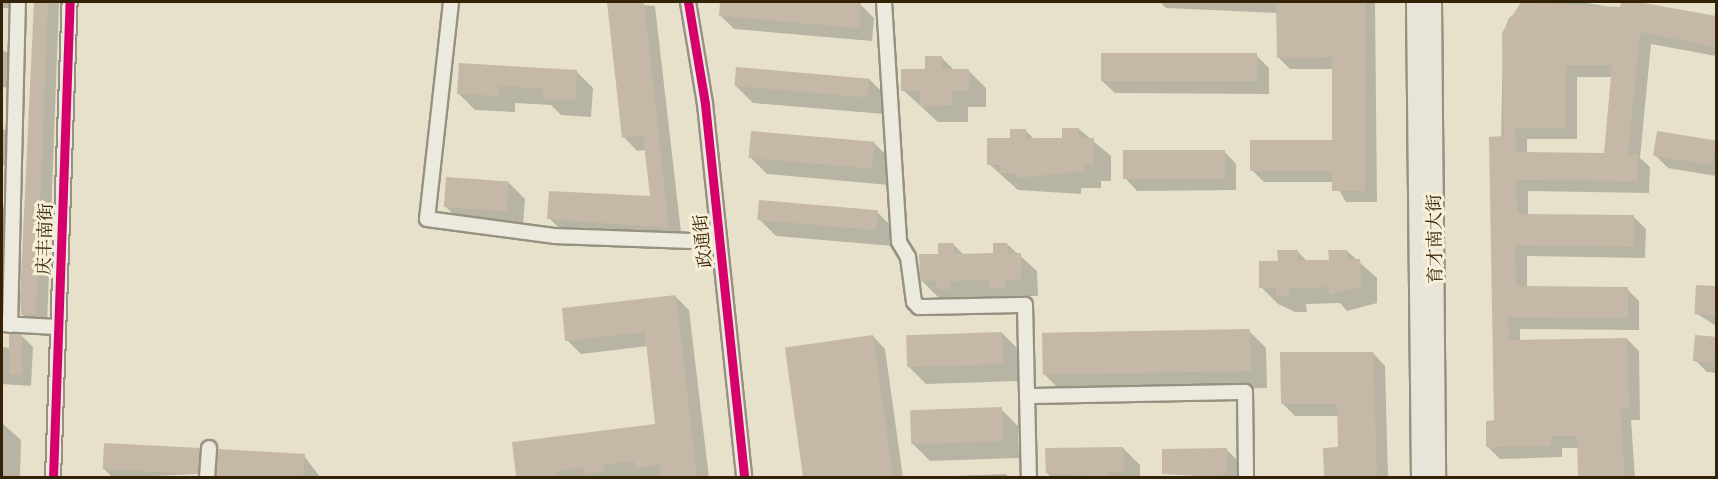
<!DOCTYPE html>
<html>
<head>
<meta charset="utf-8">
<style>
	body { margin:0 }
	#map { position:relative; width:1718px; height:479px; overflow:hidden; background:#e7e1cc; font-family:Alegreya,"Noto Serif SC",serif }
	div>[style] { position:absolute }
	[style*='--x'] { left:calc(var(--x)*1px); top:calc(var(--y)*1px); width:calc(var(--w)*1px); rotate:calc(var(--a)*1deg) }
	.shadow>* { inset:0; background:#0003; transform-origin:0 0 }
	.building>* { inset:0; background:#c6b8a6; transform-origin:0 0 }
	.roads { filter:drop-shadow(2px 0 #979181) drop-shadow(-2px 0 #979181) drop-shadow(0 2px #979181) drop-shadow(0 -2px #979181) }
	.minor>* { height:14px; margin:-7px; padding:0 7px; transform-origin:7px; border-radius:7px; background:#ece9de }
	.major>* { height:18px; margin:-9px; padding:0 9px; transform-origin:9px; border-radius:9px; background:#e8e4d9 }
	.cycleway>* { height:9px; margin:-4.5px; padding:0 4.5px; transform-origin:4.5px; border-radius:4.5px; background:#d6006c }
	span { translate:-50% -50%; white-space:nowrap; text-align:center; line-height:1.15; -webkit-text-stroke:6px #f7efd7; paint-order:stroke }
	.street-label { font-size:18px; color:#342206 }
	.frame { position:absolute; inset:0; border:3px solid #342206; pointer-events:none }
</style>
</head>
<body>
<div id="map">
	<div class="shadow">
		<div style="left:2px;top:2px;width:19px;height:6px"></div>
		<div style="clip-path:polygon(35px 2px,59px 2px,47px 326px,34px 326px,22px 314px)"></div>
		<div style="clip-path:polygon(608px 2px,655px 6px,682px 241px,563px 232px,549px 218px,652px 198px,646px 150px,637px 151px,624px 137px)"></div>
		<div style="clip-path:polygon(721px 2px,860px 4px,874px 18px,872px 41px,734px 29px,720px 15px)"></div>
		<div style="clip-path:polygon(1160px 2px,1375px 2px,1377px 202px,1346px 202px,1334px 182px,1264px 182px,1252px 170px,1334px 142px,1334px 69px,1290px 69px,1278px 57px,1278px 13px,1166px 8px)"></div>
		<div style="clip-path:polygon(evenodd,1529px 2px,1581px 2px,1621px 9px,1623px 2px,1630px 2px,1716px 18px,1716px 56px,1651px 44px,1640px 158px,1650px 167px,1649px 193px,1528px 191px,1528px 215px,1634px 217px,1646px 229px,1645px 258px,1527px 256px,1527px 288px,1627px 289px,1639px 301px,1639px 330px,1520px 329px,1520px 341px,1627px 339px,1639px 351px,1640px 420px,1631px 420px,1635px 478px,1579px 478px,1579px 448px,1562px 448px,1562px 457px,1500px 459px,1488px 447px,1496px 422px,1503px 33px,1509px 18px,1529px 2px,1577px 77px,1613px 77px,1605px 155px,1527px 154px,1527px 139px,1577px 139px,1577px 77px)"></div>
		<div style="clip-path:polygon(2px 49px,19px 61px,18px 88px,2px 87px)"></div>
		<div style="clip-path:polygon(1257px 56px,1269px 68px,1269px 94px,1115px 93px,1102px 81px)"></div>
		<div style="clip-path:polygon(942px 58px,955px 71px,969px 71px,986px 88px,986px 107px,968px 107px,968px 122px,938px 122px,903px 90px)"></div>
		<div style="clip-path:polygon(576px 71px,593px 88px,591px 117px,561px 115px,551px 105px,515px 103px,515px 112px,475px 110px,458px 93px)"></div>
		<div style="clip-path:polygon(869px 79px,886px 96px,884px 114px,753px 103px,736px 86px)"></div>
		<div style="clip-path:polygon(2px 128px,16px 140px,16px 165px,2px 165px)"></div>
		<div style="clip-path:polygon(1079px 129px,1111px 156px,1111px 181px,1101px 181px,1101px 188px,1081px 188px,1081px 194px,1018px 190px,989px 164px,1026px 131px,1035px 140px,1064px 140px)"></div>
		<div style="clip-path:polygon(1659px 133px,1716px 142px,1716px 176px,1668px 168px,1655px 155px)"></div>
		<div style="clip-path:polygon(874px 143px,891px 160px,889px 185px,767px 174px,750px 157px)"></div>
		<div style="clip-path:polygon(1224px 151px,1236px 164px,1236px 190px,1137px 191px,1125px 178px)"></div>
		<div style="clip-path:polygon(508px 182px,525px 199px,523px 227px,463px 224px,446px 207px)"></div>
		<div style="clip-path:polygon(2px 206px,16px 219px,15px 244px,2px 243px)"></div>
		<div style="clip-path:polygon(877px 212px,894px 229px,893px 246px,776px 236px,759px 219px)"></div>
		<div style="clip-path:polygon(953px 244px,964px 255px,995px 255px,1007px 244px,1037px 271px,1038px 296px,1021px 296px,1022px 304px,1008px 304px,1000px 297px,967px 297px,967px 305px,939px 298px,922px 281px)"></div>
		<div style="clip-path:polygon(1297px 251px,1308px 262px,1330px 261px,1347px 251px,1377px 278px,1377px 303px,1347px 311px,1340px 303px,1306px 304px,1307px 312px,1295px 312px,1278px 304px,1261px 287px,1279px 262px)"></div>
		<div style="clip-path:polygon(2px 272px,14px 284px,14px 309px,2px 308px)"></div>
		<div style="clip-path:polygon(1697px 287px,1716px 288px,1716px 326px,1696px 313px)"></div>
		<div style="clip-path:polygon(675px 296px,689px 310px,709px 478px,520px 478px,657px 425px,648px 346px,581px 354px,567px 340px)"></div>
		<div style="clip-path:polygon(1249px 331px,1266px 348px,1267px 388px,1061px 391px,1044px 374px)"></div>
		<div style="clip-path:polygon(1002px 333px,1019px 350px,1020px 381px,926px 384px,909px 367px)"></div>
		<div style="clip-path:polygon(21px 335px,33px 347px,31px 386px,2px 384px,2px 347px,10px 348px)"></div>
		<div style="clip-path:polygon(873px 336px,885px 349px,903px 478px,804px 478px,786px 348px)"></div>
		<div style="clip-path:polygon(1696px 337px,1716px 338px,1716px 373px,1707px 372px,1695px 360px)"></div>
		<div style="clip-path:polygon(1373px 353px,1385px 366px,1388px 478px,1325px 478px,1325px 449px,1339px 449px,1338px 416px,1295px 416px,1282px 403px)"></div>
		<div style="clip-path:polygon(1001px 409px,1018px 426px,1019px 458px,930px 461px,913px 444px)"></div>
		<div style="clip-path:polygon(2px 423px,21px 440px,20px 478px,2px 478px)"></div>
		<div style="clip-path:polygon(1123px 448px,1140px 465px,1140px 478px,1052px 478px,1047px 473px)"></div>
		<div style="clip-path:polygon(1226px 449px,1243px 466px,1243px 478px,1164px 473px)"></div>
		<div style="clip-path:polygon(199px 450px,218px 469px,304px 456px,321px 478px,216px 473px,113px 478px,104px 469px)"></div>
		<div style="clip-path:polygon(1006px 474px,1010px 478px,952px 478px,952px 476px)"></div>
	</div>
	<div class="building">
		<div style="clip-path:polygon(34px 2px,48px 2px,36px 315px,21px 315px,20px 298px)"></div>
		<div style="clip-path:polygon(607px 2px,644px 2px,669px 228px,547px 219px,549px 191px,650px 196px,643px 135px,622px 138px)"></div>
		<div style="clip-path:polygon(720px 2px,861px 3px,859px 28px,719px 16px)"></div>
		<div style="clip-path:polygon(1276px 2px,1365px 2px,1365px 191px,1332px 191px,1332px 171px,1250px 171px,1250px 140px,1332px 140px,1332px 57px,1277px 58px)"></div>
		<div style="clip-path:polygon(evenodd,1521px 2px,1620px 7px,1621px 2px,1638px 2px,1716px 16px,1716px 47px,1640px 32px,1628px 154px,1638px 154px,1638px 181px,1516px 180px,1517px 214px,1634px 215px,1634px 247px,1515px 245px,1516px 286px,1628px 287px,1628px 318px,1508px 317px,1509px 340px,1627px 338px,1629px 409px,1620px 409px,1625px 477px,1578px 477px,1577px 436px,1551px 436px,1551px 446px,1486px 447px,1486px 421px,1494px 420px,1489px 137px,1504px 136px,1502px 33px,1521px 2px,1566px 65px,1612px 65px,1604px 153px,1516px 152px,1515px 128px,1566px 128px,1566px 65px)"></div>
		<div style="left:1101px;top:53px;width:156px;height:28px"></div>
		<div style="clip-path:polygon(925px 56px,942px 56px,942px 69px,969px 69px,969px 91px,952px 91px,952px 105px,920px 106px,920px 91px,901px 91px,901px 69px,925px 69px)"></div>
		<div style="clip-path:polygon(459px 63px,577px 70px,575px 100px,543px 99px,543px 89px,499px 86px,498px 96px,457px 94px)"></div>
		<div style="left:736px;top:67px;width:134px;height:19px;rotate:5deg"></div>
		<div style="clip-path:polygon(1062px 128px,1079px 128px,1079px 138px,1094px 138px,1094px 164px,1085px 164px,1085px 171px,1017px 178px,1017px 173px,1000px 173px,1000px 165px,987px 165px,987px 138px,1010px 138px,1010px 129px,1026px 129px,1026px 138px,1062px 138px)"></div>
		<div style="left:751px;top:131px;width:124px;height:27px;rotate:5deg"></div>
		<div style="left:1657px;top:131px;width:60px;height:25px;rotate:9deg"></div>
		<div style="left:1123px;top:150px;width:102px;height:29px"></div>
		<div style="left:446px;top:177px;width:63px;height:30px;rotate:4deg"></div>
		<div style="left:759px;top:200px;width:119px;height:20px;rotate:5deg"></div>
		<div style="clip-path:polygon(938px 243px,954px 243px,954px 254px,993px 253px,993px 243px,1007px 243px,1008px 253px,1021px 253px,1021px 279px,1005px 280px,1005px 288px,989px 288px,989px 280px,950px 281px,950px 289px,937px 289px,936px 281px,920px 281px,919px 254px,938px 254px)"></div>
		<div style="clip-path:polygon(1277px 250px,1298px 250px,1298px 260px,1329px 260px,1328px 250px,1347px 250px,1347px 259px,1360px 259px,1361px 286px,1329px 295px,1329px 287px,1290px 288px,1290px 295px,1276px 296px,1276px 288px,1259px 288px,1259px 261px,1278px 261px)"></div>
		<div style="left:1696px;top:285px;width:20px;height:29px;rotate:3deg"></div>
		<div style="clip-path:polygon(676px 295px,697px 477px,661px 477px,660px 464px,635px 468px,634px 461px,604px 465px,605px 471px,585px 474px,584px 467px,556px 471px,556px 477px,516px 476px,512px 442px,655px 424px,645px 332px,565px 341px,562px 308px)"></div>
		<div style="left:1250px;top:329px;width:42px;height:208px;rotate:89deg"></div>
		<div style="left:1002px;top:332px;width:32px;height:96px;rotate:88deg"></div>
		<div style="left:9px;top:334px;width:13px;height:41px"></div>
		<div style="left:873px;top:335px;width:143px;height:89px;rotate:82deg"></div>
		<div style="left:1695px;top:335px;width:21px;height:26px;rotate:5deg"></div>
		<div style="clip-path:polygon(1280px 352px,1373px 352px,1377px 477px,1324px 477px,1323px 448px,1338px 447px,1337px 404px,1281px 404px)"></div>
		<div style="left:1002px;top:407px;width:34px;height:92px;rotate:88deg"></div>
		<div style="left:104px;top:443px;width:96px;height:26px;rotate:3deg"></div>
		<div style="clip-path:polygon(1123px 447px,1124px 472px,1108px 472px,1108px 477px,1046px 473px,1045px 448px)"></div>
		<div style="clip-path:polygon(1227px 448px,1227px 473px,1213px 477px,1162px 474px,1162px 449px)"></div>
		<div style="clip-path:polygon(218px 449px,305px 454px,303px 477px,216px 476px)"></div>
	</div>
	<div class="roads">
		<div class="minor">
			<div style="--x:451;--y:2;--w:218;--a:96.3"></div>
			<div style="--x:427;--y:219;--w:128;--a:7.6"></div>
			<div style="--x:554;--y:236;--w:165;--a:2.1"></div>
			<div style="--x:688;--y:2;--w:103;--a:80.5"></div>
			<div style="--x:705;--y:104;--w:376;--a:84"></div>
			<div style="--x:884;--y:2;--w:240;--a:86.4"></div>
			<div style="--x:899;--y:242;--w:17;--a:59"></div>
			<div style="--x:908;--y:257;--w:45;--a:82.4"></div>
			<div style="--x:914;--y:302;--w:7;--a:45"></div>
			<div style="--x:919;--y:307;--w:106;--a:-1.1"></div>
			<div style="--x:1025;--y:305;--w:173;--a:88.7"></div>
			<div style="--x:4;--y:324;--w:54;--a:3.2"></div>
			<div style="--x:10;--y:325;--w:323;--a:-88.6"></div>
			<div style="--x:1027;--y:396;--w:218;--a:-1.1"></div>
			<div style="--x:1245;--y:392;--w:86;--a:89.3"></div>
			<div style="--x:53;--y:478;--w:476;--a:-88"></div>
			<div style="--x:207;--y:478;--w:30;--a:-86"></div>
		</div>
		<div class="major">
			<div style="--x:1416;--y:2;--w:476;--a:89.4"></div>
			<div style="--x:1432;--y:2;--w:476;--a:89.5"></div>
		</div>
	</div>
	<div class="cycleway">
		<div style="--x:688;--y:2;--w:103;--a:80.5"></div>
		<div style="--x:705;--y:104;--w:376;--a:84"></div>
		<div style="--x:53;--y:478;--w:476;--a:-88"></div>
	</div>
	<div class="street-label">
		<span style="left:45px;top:239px;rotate:-88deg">庆丰南街</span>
		<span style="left:1435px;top:239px;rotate:-91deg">育才南大街</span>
		<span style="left:703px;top:241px;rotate:-96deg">政通街</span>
	</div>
	<div class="frame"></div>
</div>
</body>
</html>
